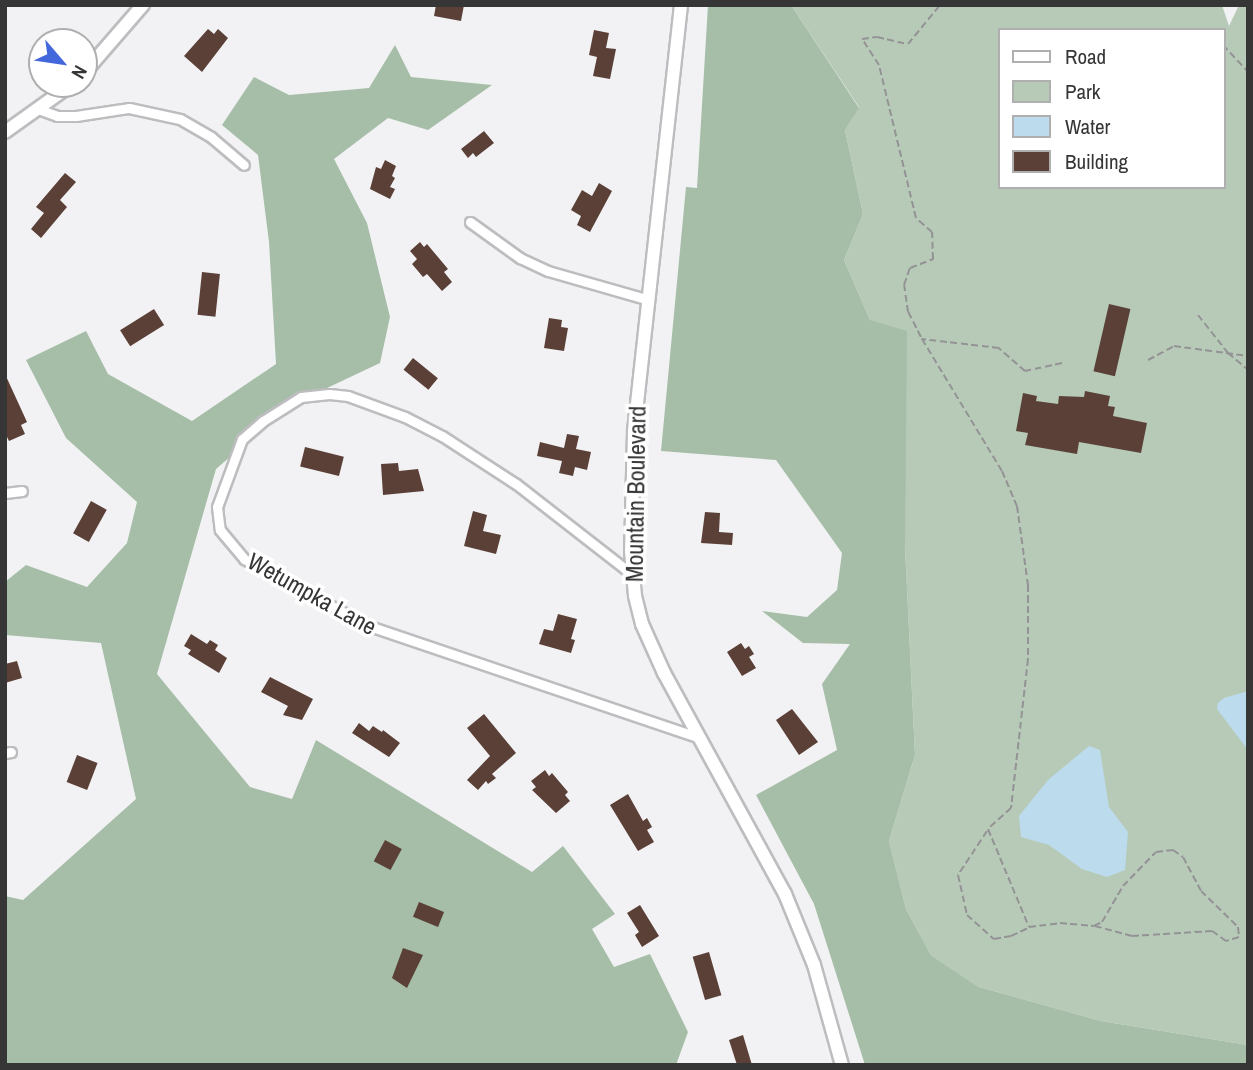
<!DOCTYPE html>
<html>
<head>
<meta charset="utf-8">
<style>
	body { margin:0 }
	#map { position:relative; width:1253px; height:1070px; overflow:hidden; background:#f2f2f5; font-family:"Archivo Narrow",sans-serif }
	div>[style] { position:absolute }
	[style*='--x'] { left:calc(var(--x)*1px); top:calc(var(--y)*1px); width:calc(var(--w)*1px); rotate:calc(var(--a)*1deg) }
	.green>* { inset:0; background:#b7cab7 }
	.forest>* { inset:0; background:#a6bea7 }
	.water>* { inset:0; background:#bcdbec }
	.building>* { inset:0; background:#5b4037; transform-origin:0 0 }
	.path>* { height:2px; margin-top:-1px; transform-origin:0; background:repeating-linear-gradient(90deg,#939395 0 7px,transparent 0 10.5px) }
	.roads { filter:drop-shadow(2px 0 #bdbdc0) drop-shadow(-2px 0 #bdbdc0) drop-shadow(0 2px #bdbdc0) drop-shadow(0 -2px #bdbdc0) }
	.street>* { height:9px; margin:-4.5px; padding:0 4.5px; transform-origin:4.5px; border-radius:4.5px; background:#fff }
	.secondary>* { height:12px; margin:-6px; padding:0 6px; transform-origin:6px; border-radius:6px; background:#fff }
	span { translate:-50% -50%; white-space:nowrap; text-align:center; line-height:1.15; -webkit-text-stroke:7px #fff; paint-order:stroke }
	.street-label { font-size:24px; color:#363637 }
	.frame { position:absolute; inset:0; border:7px solid #363637; pointer-events:none }
	.legend { position:absolute; left:998px; top:28px; width:228px; height:161px; box-sizing:border-box; background:#fff; border:2px solid #afafaf; margin:0; padding:9px 12px; list-style:none; font-size:21px; color:#363637 }
	.legend li { display:flex; align-items:center; gap:14px; height:35px }
	.legend b { width:35px; border:2px solid #afafaf }
	.north { position:absolute; left:28px; top:28px; width:70px; height:70px; box-sizing:border-box; background:#fff; border:2px solid #afafaf; border-radius:50%; rotate:119deg; font-size:19px; font-weight:700; line-height:28px; text-align:center; color:#363637 }
	.north::after { content:''; display:block; margin:auto; width:24px; height:32px; background:#4368db; clip-path:polygon(50% 0,100% 100%,50% 72%,0 100%) }
</style>
</head>
<body>
<div id="map">
	<div class="green">
		<div style="clip-path:polygon(evenodd,791px 5px,1222px 5px,1229px 26px,1239px 5px,1248px 5px,1248px 1045px,1101px 1021px,979px 987px,931px 955px,906px 909px,889px 841px,915px 755px,905px 547px,870px 320px,844px 260px,863px 214px,845px 130px,859px 107px,791px 5px,999px 30px,1223px 30px,1223px 187px,999px 187px,999px 30px)"></div>
	</div>
	<div class="forest">
		<div style="clip-path:polygon(708px 5px,791px 5px,859px 108px,845px 130px,863px 214px,844px 260px,870px 320px,907px 331px,905px 547px,915px 755px,889px 841px,906px 909px,931px 955px,979px 987px,1101px 1021px,1248px 1045px,1248px 1065px,865px 1065px,814px 904px,756px 795px,837px 750px,822px 684px,850px 644px,803px 643px,762px 611px,807px 617px,837px 590px,842px 553px,776px 460px,661px 451px,686px 187px,697px 188px)"></div>
		<div style="clip-path:polygon(395px 45px,411px 77px,492px 85px,428px 130px,388px 118px,334px 159px,367px 223px,390px 317px,380px 363px,289px 406px,216px 469px,157px 674px,250px 787px,292px 799px,316px 740px,532px 872px,563px 846px,615px 914px,592px 929px,614px 967px,650px 954px,688px 1032px,676px 1065px,5px 1065px,5px 896px,23px 900px,136px 799px,101px 643px,5px 635px,5px 582px,26px 565px,87px 587px,127px 543px,137px 502px,66px 438px,26px 360px,86px 331px,108px 374px,192px 421px,276px 364px,269px 242px,258px 155px,222px 125px,254px 77px,289px 95px,369px 88px)"></div>
	</div>
	<div class="water">
		<div style="clip-path:polygon(1248px 691px,1248px 750px,1217px 709px,1218px 703px,1224px 698px)"></div>
		<div style="clip-path:polygon(1089px 746px,1100px 750px,1109px 807px,1128px 832px,1125px 870px,1107px 877px,1082px 869px,1049px 845px,1021px 837px,1019px 816px,1048px 780px)"></div>
	</div>
	<div class="building">
		<div style="clip-path:polygon(436px 5px,464px 5px,461px 21px,434px 16px)"></div>
		<div style="clip-path:polygon(208px 29px,214px 34px,218px 29px,228px 38px,202px 72px,184px 56px)"></div>
		<div style="clip-path:polygon(594px 30px,609px 33px,606px 48px,616px 49px,610px 79px,593px 76px,597px 57px,589px 55px)"></div>
		<div style="clip-path:polygon(484px 131px,494px 143px,476px 157px,473px 153px,468px 158px,461px 149px)"></div>
		<div style="clip-path:polygon(385px 160px,396px 166px,392px 176px,395px 178px,390px 187px,395px 189px,390px 199px,370px 189px,376px 167px,381px 169px)"></div>
		<div style="clip-path:polygon(65px 173px,76px 182px,60px 200px,67px 207px,41px 238px,31px 229px,44px 213px,36px 207px)"></div>
		<div style="clip-path:polygon(599px 183px,612px 191px,590px 232px,577px 225px,581px 216px,571px 210px,582px 190px,592px 196px)"></div>
		<div style="clip-path:polygon(420px 242px,424px 247px,427px 244px,448px 269px,444px 272px,452px 282px,442px 291px,427px 274px,423px 277px,412px 264px,417px 259px,410px 251px)"></div>
		<div style="left:202px;top:272px;width:18px;height:43px;rotate:6deg"></div>
		<div style="left:1109px;top:304px;width:22px;height:69px;rotate:13deg"></div>
		<div style="left:154px;top:309px;width:19px;height:40px;rotate:58deg"></div>
		<div style="clip-path:polygon(549px 318px,562px 320px,561px 327px,568px 328px,564px 351px,544px 348px)"></div>
		<div style="left:413px;top:358px;width:32px;height:15px;rotate:39deg"></div>
		<div style="clip-path:polygon(5px 374px,27px 422px,21px 425px,25px 434px,9px 441px,5px 433px)"></div>
		<div style="clip-path:polygon(1085px 391px,1110px 396px,1108px 406px,1115px 407px,1113px 416px,1147px 423px,1141px 453px,1079px 442px,1077px 454px,1025px 445px,1028px 433px,1016px 431px,1023px 393px,1037px 396px,1036px 401px,1058px 404px,1059px 396px,1084px 397px)"></div>
		<div style="clip-path:polygon(567px 434px,579px 436px,576px 449px,591px 452px,587px 470px,575px 467px,573px 476px,559px 473px,562px 461px,537px 456px,540px 442px,564px 448px)"></div>
		<div style="left:305px;top:447px;width:40px;height:20px;rotate:14deg"></div>
		<div style="clip-path:polygon(398px 463px,399px 471px,418px 469px,424px 491px,383px 495px,381px 464px)"></div>
		<div style="left:91px;top:501px;width:18px;height:37px;rotate:29deg"></div>
		<div style="clip-path:polygon(473px 511px,487px 515px,483px 531px,501px 535px,496px 554px,464px 546px)"></div>
		<div style="clip-path:polygon(705px 512px,720px 513px,719px 532px,733px 533px,732px 545px,701px 543px)"></div>
		<div style="clip-path:polygon(558px 614px,577px 619px,571px 639px,575px 640px,571px 653px,539px 644px,544px 629px,553px 631px)"></div>
		<div style="clip-path:polygon(191px 634px,207px 644px,210px 640px,218px 645px,215px 650px,227px 658px,219px 673px,188px 654px,191px 650px,184px 646px)"></div>
		<div style="clip-path:polygon(741px 643px,745px 649px,749px 646px,754px 654px,749px 657px,756px 668px,742px 676px,727px 652px)"></div>
		<div style="clip-path:polygon(17px 661px,22px 678px,5px 683px,5px 664px)"></div>
		<div style="clip-path:polygon(270px 677px,313px 699px,302px 720px,283px 715px,288px 706px,261px 692px)"></div>
		<div style="clip-path:polygon(792px 709px,818px 742px,799px 755px,776px 720px)"></div>
		<div style="clip-path:polygon(484px 714px,516px 753px,492px 774px,496px 778px,488px 784px,486px 781px,478px 790px,467px 780px,490px 756px,467px 728px)"></div>
		<div style="clip-path:polygon(359px 723px,369px 731px,373px 726px,382px 732px,383px 730px,400px 743px,389px 757px,352px 733px)"></div>
		<div style="left:77px;top:755px;width:22px;height:29px;rotate:21deg"></div>
		<div style="clip-path:polygon(545px 770px,549px 776px,552px 773px,568px 792px,565px 795px,570px 801px,556px 813px,532px 790px,536px 787px,531px 781px)"></div>
		<div style="clip-path:polygon(628px 794px,643px 821px,647px 818px,652px 827px,647px 830px,654px 842px,638px 851px,610px 805px)"></div>
		<div style="left:385px;top:840px;width:19px;height:24px;rotate:28deg"></div>
		<div style="left:419px;top:902px;width:27px;height:16px;rotate:22deg"></div>
		<div style="clip-path:polygon(640px 905px,659px 936px,642px 947px,635px 935px,639px 932px,627px 913px)"></div>
		<div style="clip-path:polygon(403px 948px,423px 955px,407px 988px,392px 978px)"></div>
		<div style="left:709px;top:952px;width:45px;height:17px;rotate:74deg"></div>
		<div style="clip-path:polygon(743px 1035px,752px 1065px,737px 1065px,729px 1040px)"></div>
	</div>
	<div class="path">
		<div style="--x:1223;--y:45;--w:37;--a:47"></div>
		<div style="--x:1198;--y:315;--w:48;--a:51.7"></div>
		<div style="--x:1228;--y:353;--w:26;--a:40"></div>
		<div style="--x:921;--y:337;--w:28;--a:-117"></div>
		<div style="--x:908;--y:312;--w:27;--a:-98"></div>
		<div style="--x:904;--y:285;--w:18;--a:-71"></div>
		<div style="--x:910;--y:268;--w:25;--a:-21"></div>
		<div style="--x:933;--y:259;--w:27;--a:-92"></div>
		<div style="--x:932;--y:232;--w:21;--a:-139"></div>
		<div style="--x:916;--y:218;--w:157;--a:-103.6"></div>
		<div style="--x:879;--y:65;--w:31;--a:-123"></div>
		<div style="--x:862;--y:39;--w:15;--a:-8"></div>
		<div style="--x:877;--y:37;--w:32;--a:13"></div>
		<div style="--x:908;--y:44;--w:50;--a:-50.6"></div>
		<div style="--x:1148;--y:360;--w:30;--a:-28"></div>
		<div style="--x:1174;--y:346;--w:75;--a:7.7"></div>
		<div style="--x:1062;--y:363;--w:38;--a:168"></div>
		<div style="--x:1025;--y:371;--w:35;--a:-139"></div>
		<div style="--x:999;--y:348;--w:78;--a:-173.3"></div>
		<div style="--x:922;--y:339;--w:154;--a:58.8"></div>
		<div style="--x:1002;--y:471;--w:38;--a:67"></div>
		<div style="--x:1017;--y:506;--w:80;--a:82.1"></div>
		<div style="--x:1028;--y:585;--w:74;--a:90"></div>
		<div style="--x:1028;--y:659;--w:150;--a:96.5"></div>
		<div style="--x:1011;--y:808;--w:31;--a:138"></div>
		<div style="--x:988;--y:829;--w:106;--a:67.3"></div>
		<div style="--x:1029;--y:927;--w:31;--a:-7"></div>
		<div style="--x:1060;--y:923;--w:34;--a:5"></div>
		<div style="--x:1094;--y:926;--w:9;--a:-27"></div>
		<div style="--x:1102;--y:922;--w:42;--a:-59.7"></div>
		<div style="--x:1123;--y:886;--w:47;--a:-45.9"></div>
		<div style="--x:1156;--y:852;--w:17;--a:-7"></div>
		<div style="--x:1173;--y:850;--w:12;--a:35"></div>
		<div style="--x:1183;--y:857;--w:38;--a:62"></div>
		<div style="--x:1201;--y:891;--w:52;--a:44.2"></div>
		<div style="--x:1238;--y:927;--w:10;--a:84"></div>
		<div style="--x:1239;--y:937;--w:14;--a:163"></div>
		<div style="--x:1226;--y:941;--w:17;--a:-144"></div>
		<div style="--x:1212;--y:931;--w:80;--a:176.4"></div>
		<div style="--x:1132;--y:936;--w:39;--a:-165"></div>
		<div style="--x:987;--y:831;--w:53;--a:123.4"></div>
		<div style="--x:958;--y:875;--w:41;--a:77.3"></div>
		<div style="--x:967;--y:915;--w:36;--a:42"></div>
		<div style="--x:994;--y:939;--w:17;--a:-10"></div>
		<div style="--x:1011;--y:936;--w:19;--a:-25"></div>
	</div>
	<div class="roads">
		<div class="street">
			<div style="--x:38;--y:109;--w:20;--a:20"></div>
			<div style="--x:57;--y:116;--w:19;--a:0"></div>
			<div style="--x:76;--y:116;--w:54;--a:-8.6"></div>
			<div style="--x:129;--y:108;--w:52;--a:12.2"></div>
			<div style="--x:180;--y:119;--w:36;--a:30"></div>
			<div style="--x:211;--y:137;--w:43;--a:40.3"></div>
			<div style="--x:470;--y:222;--w:62;--a:35.8"></div>
			<div style="--x:520;--y:258;--w:31;--a:25"></div>
			<div style="--x:548;--y:271;--w:105;--a:16"></div>
			<div style="--x:5;--y:493;--w:17;--a:-7"></div>
			<div style="--x:633;--y:575;--w:148;--a:-142.1"></div>
			<div style="--x:516;--y:484;--w:88;--a:-147"></div>
			<div style="--x:442;--y:436;--w:42;--a:-152.8"></div>
			<div style="--x:405;--y:417;--w:61;--a:-159.8"></div>
			<div style="--x:348;--y:396;--w:19;--a:-174"></div>
			<div style="--x:329;--y:394;--w:28;--a:174"></div>
			<div style="--x:301;--y:397;--w:45;--a:147.7"></div>
			<div style="--x:263;--y:421;--w:28;--a:139"></div>
			<div style="--x:242;--y:439;--w:72;--a:110.2"></div>
			<div style="--x:217;--y:507;--w:23;--a:83"></div>
			<div style="--x:220;--y:530;--w:38;--a:50"></div>
			<div style="--x:244;--y:559;--w:142;--a:28.2"></div>
			<div style="--x:369;--y:626;--w:349;--a:18.7"></div>
			<div style="--x:5;--y:753;--w:6;--a:-9"></div>
		</div>
		<div class="secondary">
			<div style="--x:681;--y:5;--w:430;--a:96.3"></div>
			<div style="--x:634;--y:432;--w:119;--a:91.4"></div>
			<div style="--x:631;--y:551;--w:45;--a:84.9"></div>
			<div style="--x:635;--y:596;--w:29;--a:76"></div>
			<div style="--x:642;--y:624;--w:54;--a:65.8"></div>
			<div style="--x:664;--y:673;--w:252;--a:61.3"></div>
			<div style="--x:785;--y:894;--w:77;--a:67.8"></div>
			<div style="--x:814;--y:965;--w:104;--a:74.4"></div>
			<div style="--x:84;--y:73;--w:90;--a:-49.1"></div>
			<div style="--x:5;--y:132;--w:82;--a:-35.6"></div>
		</div>
	</div>
	<div class="street-label">
		<span style="left:636px;top:494px;rotate:-89deg">Mountain Boulevard</span>
		<span style="left:312px;top:594px;rotate:29deg">Wetumpka Lane</span>
	</div>
	<div class="frame"></div>
	<ul class="legend">
	<li><b style="height:9px;background:#fff"></b>Road</li>
	<li><b style="height:19px;background:#b7cab7"></b>Park</li>
	<li><b style="height:19px;background:#bcdbec"></b>Water</li>
	<li><b style="height:19px;background:#5b4037"></b>Building</li>
	</ul>
	<div class="north">N</div>
</div>
</body>
</html>
